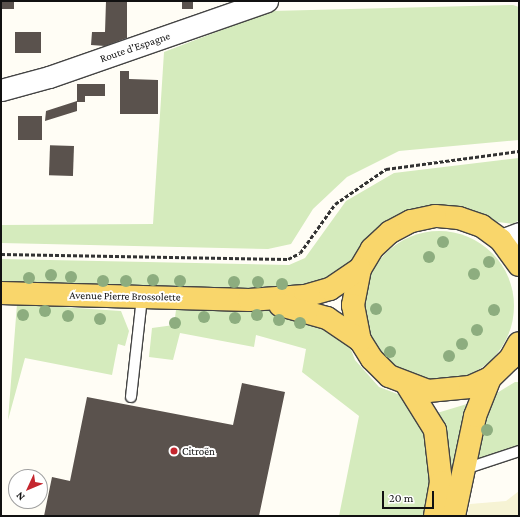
<!DOCTYPE html>
<html>
<head>
<meta charset="utf-8">
<style>
	body { margin:0 }
	#map { position:relative; width:520px; height:517px; overflow:hidden; background:#fffdf5; font-family:"Crimson Pro",serif }
	div>[style] { position:absolute }
	[style*='--x'] { left:calc(var(--x)*1px); top:calc(var(--y)*1px); width:calc(var(--w)*1px); rotate:calc(var(--a)*1deg) }
	.farmland>* { inset:0; background:#f6f3d4 }
	.green>* { inset:0; background:#d5ebbd }
	.round { border-radius:50% }
	.building>* { inset:0; background:#5a524d; transform-origin:0 0 }
	.path>* { height:2.5px; margin-top:-1.25px; transform-origin:0; background:repeating-linear-gradient(90deg,#333 0 4px,transparent 0 6px) }
	.roads { filter:drop-shadow(1px 0 #444) drop-shadow(-1px 0 #444) drop-shadow(0 1px #444) drop-shadow(0 -1px #444) }
	.lane>* { height:10px; margin:-5px; padding:0 5px; transform-origin:5px; border-radius:5px; background:#fff }
	.street>* { height:21px; margin:-10.5px; padding:0 10.5px; transform-origin:10.5px; border-radius:10.5px; background:#fff }
	.primary>* { height:22px; margin:-11px; padding:0 11px; transform-origin:11px; border-radius:11px; background:#f9d66b }
	.trees>* { width:12px; height:12px; margin:-6px; border-radius:50%; background:#8dad7f }
	.dots>* { width:11px; height:11px; translate:-50% -50%; box-sizing:border-box; border:2px solid #fff; border-radius:50% }
	span { translate:-50% -50%; white-space:nowrap; text-align:center; line-height:1.15; -webkit-text-stroke:4px #fff; paint-order:stroke }
	.street-label { font-size:11px; color:#111 }
	.poi-label { font-size:11px; color:#111 }
	.left { translate:0 -50%; text-align:left }
	.frame { position:absolute; inset:0; border:2px solid #111; pointer-events:none }
	.north { position:absolute; left:8px; top:469px; width:40px; height:40px; box-sizing:border-box; background:#fff; border:1px solid #a0a0a0; border-radius:50%; rotate:226deg; font-size:11px; font-weight:700; line-height:16px; text-align:center; color:#111 }
	.north::after { content:''; display:block; margin:auto; width:14px; height:18px; background:#c4262e; clip-path:polygon(50% 0,100% 100%,50% 72%,0 100%) }
	.scale { position:absolute; left:382px; top:491px; width:52px; height:18px; box-sizing:border-box; border:2px solid #111; border-top:0; padding-left:5px; font-size:12px; line-height:14px; white-space:nowrap; color:#111; -webkit-text-stroke:3px #fff; paint-order:stroke }
</style>
</head>
<body>
<div id="map">
	<div class="farmland">
		<div style="clip-path:polygon(519px 491px,519px 516px,467px 516px,470px 504px,506px 501px)"></div>
	</div>
	<div class="green">
		<div style="clip-path:polygon(513px 5px,519px 7px,519px 140px,399px 151px,347px 177px,313px 209px,291px 244px,268px 249px,1px 243px,1px 225px,153px 224px,164px 52px,271px 11px)"></div>
		<div style="clip-path:polygon(519px 158px,519px 220px,513px 224px,498px 222px,469px 211px,433px 207px,352px 266px,317px 286px,290px 291px,1px 286px,1px 259px,289px 265px,305px 258px,346px 201px,394px 173px)"></div>
		<div class="round" style="left:364px;top:231px;width:150px;height:150px"></div>
		<div style="clip-path:polygon(17px 304px,121px 311px,129px 331px,125px 346px,118px 344px,112px 375px,25px 358px,8px 420px)"></div>
		<div style="clip-path:polygon(176px 310px,273px 311px,321px 323px,347px 339px,355px 360px,379px 387px,403px 396px,423px 423px,435px 468px,427px 516px,339px 516px,359px 416px,302px 372px,306px 349px,256px 335px,254px 347px,180px 333px,173px 360px,149px 357px,152px 328px,174px 325px)"></div>
		<div style="clip-path:polygon(515px 382px,519px 382px,519px 447px,485px 461px,474px 456px,492px 396px)"></div>
		<div style="clip-path:polygon(467px 404px,468px 406px,455px 482px,448px 480px,437px 413px)"></div>
	</div>
	<div class="building">
		<div style="left:1px;top:1px;width:13px;height:8px"></div>
		<div style="clip-path:polygon(106px 1px,127px 1px,127px 38px,105px 46px,91px 45px,92px 32px,105px 32px)"></div>
		<div style="left:182px;top:1px;width:11px;height:8px"></div>
		<div style="left:41px;top:32px;width:21px;height:26px;rotate:90deg"></div>
		<div style="clip-path:polygon(120px 71px,129px 71px,129px 79px,158px 80px,158px 114px,120px 114px)"></div>
		<div style="clip-path:polygon(77px 84px,105px 84px,105px 96px,85px 96px,85px 102px,77px 102px,77px 111px,45px 121px,46px 111px,77px 101px)"></div>
		<div style="left:18px;top:116px;width:24px;height:24px"></div>
		<div style="left:74px;top:146px;width:30px;height:24px;rotate:92deg"></div>
		<div style="clip-path:polygon(242px 383px,285px 392px,259px 516px,44px 516px,52px 477px,70px 481px,87px 397px,233px 425px)"></div>
	</div>
	<div class="path">
		<div style="--x:1;--y:254;--w:287;--a:1"></div>
		<div style="--x:288;--y:259;--w:13;--a:-27"></div>
		<div style="--x:300;--y:253;--w:60;--a:-54.5"></div>
		<div style="--x:335;--y:204;--w:62;--a:-34.5"></div>
		<div style="--x:386;--y:169;--w:134;--a:-7.7"></div>
	</div>
	<div class="roads">
		<div class="lane">
			<div style="--x:131;--y:397;--w:101;--a:-83.7"></div>
			<div style="--x:465;--y:469;--w:57;--a:-18.4"></div>
		</div>
		<div class="street">
			<div style="--x:1;--y:90;--w:50;--a:-15.2"></div>
			<div style="--x:49;--y:77;--w:231;--a:-19.2"></div>
			<div style="--x:501;--y:240;--w:19;--a:-21"></div>
		</div>
		<div class="primary">
			<div style="--x:519;--y:265;--w:31;--a:-126"></div>
			<div style="--x:501;--y:240;--w:24;--a:-144"></div>
			<div style="--x:482;--y:226;--w:24;--a:-161"></div>
			<div style="--x:459;--y:218;--w:24;--a:-175"></div>
			<div style="--x:435;--y:216;--w:25;--a:168"></div>
			<div style="--x:411;--y:221;--w:24;--a:152"></div>
			<div style="--x:390;--y:232;--w:25;--a:137"></div>
			<div style="--x:372;--y:249;--w:23;--a:121"></div>
			<div style="--x:360;--y:269;--w:37;--a:101"></div>
			<div style="--x:353;--y:305;--w:36;--a:79"></div>
			<div style="--x:360;--y:340;--w:22;--a:58"></div>
			<div style="--x:372;--y:359;--w:24;--a:45"></div>
			<div style="--x:389;--y:376;--w:42;--a:21"></div>
			<div style="--x:428;--y:391;--w:42;--a:-5.4"></div>
			<div style="--x:470;--y:387;--w:22;--a:-24"></div>
			<div style="--x:490;--y:378;--w:28;--a:-44"></div>
			<div style="--x:510;--y:359;--w:18;--a:-61"></div>
			<div style="--x:1;--y:293;--w:248;--a:1.6"></div>
			<div style="--x:249;--y:300;--w:56;--a:-4.1"></div>
			<div style="--x:305;--y:296;--w:26;--a:-16"></div>
			<div style="--x:330;--y:289;--w:36;--a:-34"></div>
			<div style="--x:280;--y:305;--w:49;--a:15.5"></div>
			<div style="--x:327;--y:318;--w:40;--a:34"></div>
			<div style="--x:407;--y:385;--w:53;--a:58.1"></div>
			<div style="--x:435;--y:430;--w:52;--a:83.4"></div>
			<div style="--x:441;--y:482;--w:35;--a:100"></div>
			<div style="--x:454;--y:516;--w:102;--a:-78.1"></div>
			<div style="--x:475;--y:416;--w:41;--a:-68.5"></div>
		</div>
	</div>
	<div class="trees">
		<div style="left:443px;top:242px"></div>
		<div style="left:429px;top:257px"></div>
		<div style="left:489px;top:262px"></div>
		<div style="left:474px;top:274px"></div>
		<div style="left:51px;top:275px"></div>
		<div style="left:71px;top:277px"></div>
		<div style="left:29px;top:278px"></div>
		<div style="left:153px;top:280px"></div>
		<div style="left:103px;top:281px"></div>
		<div style="left:126px;top:281px"></div>
		<div style="left:180px;top:281px"></div>
		<div style="left:234px;top:282px"></div>
		<div style="left:258px;top:282px"></div>
		<div style="left:282px;top:284px"></div>
		<div style="left:376px;top:309px"></div>
		<div style="left:494px;top:310px"></div>
		<div style="left:45px;top:311px"></div>
		<div style="left:23px;top:315px"></div>
		<div style="left:257px;top:315px"></div>
		<div style="left:68px;top:316px"></div>
		<div style="left:204px;top:317px"></div>
		<div style="left:235px;top:318px"></div>
		<div style="left:100px;top:319px"></div>
		<div style="left:279px;top:320px"></div>
		<div style="left:175px;top:323px"></div>
		<div style="left:300px;top:323px"></div>
		<div style="left:477px;top:330px"></div>
		<div style="left:462px;top:344px"></div>
		<div style="left:390px;top:352px"></div>
		<div style="left:449px;top:356px"></div>
		<div style="left:487px;top:430px"></div>
	</div>
	<div class="dots">
		<div style="left:174px;top:451px;background:#c4262e"></div>
	</div>
	<div class="street-label">
		<span style="left:135px;top:47px;rotate:-19deg">Route d'Espagne</span>
		<span style="left:125px;top:296px;rotate:1deg">Avenue Pierre Brossolette</span>
	</div>
	<div class="poi-label">
		<span class="left" style="left:182px;top:451px">Citroën</span>
	</div>
	<div class="frame"></div>
	<div class="north">N</div>
	<div class="scale">20 m</div>
</div>
</body>
</html>
